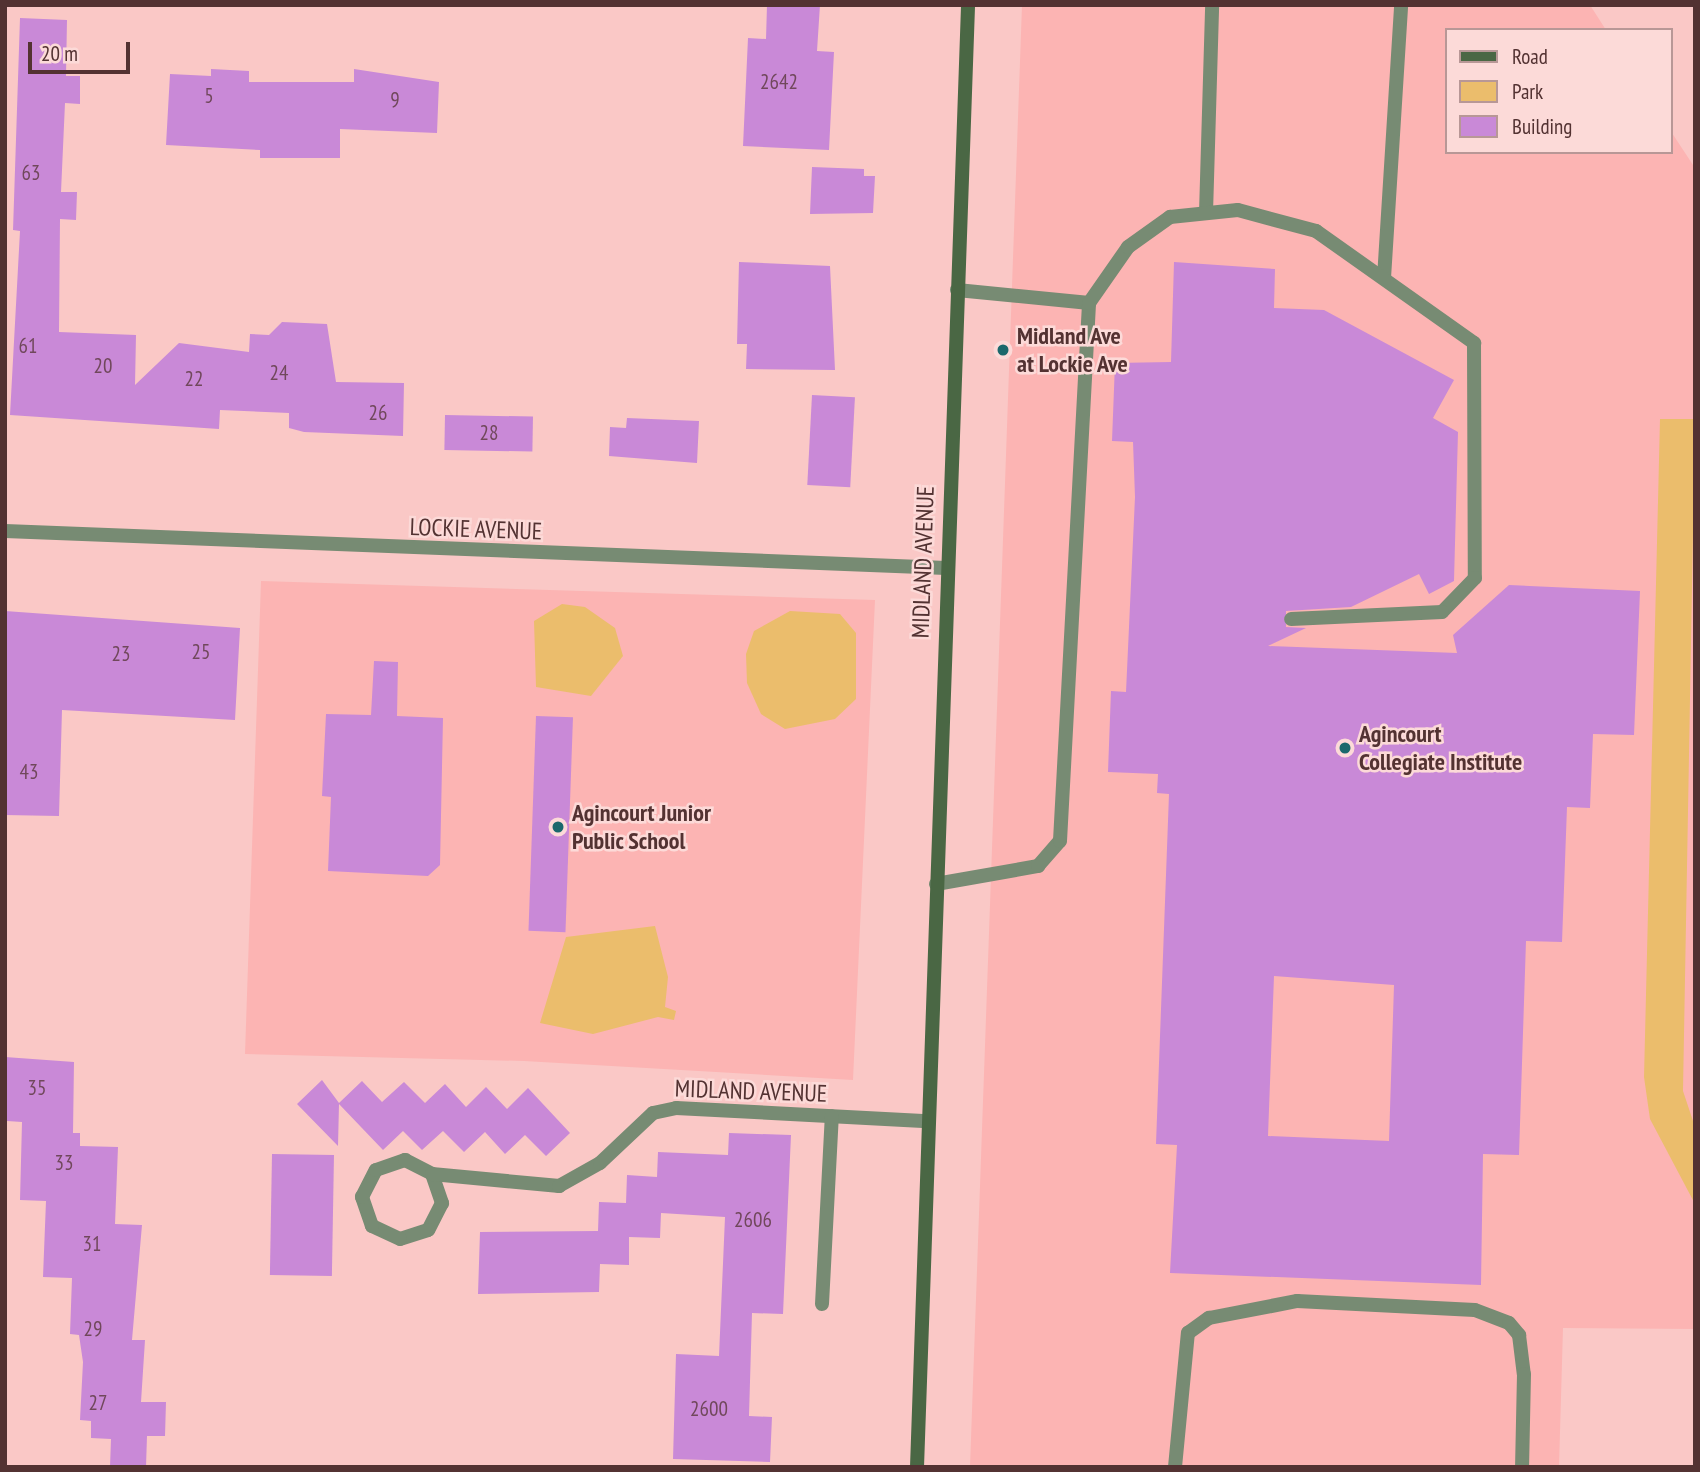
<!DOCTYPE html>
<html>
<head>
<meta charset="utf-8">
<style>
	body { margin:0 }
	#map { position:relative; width:1700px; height:1472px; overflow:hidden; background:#fac8c6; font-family:"PT Sans Narrow",sans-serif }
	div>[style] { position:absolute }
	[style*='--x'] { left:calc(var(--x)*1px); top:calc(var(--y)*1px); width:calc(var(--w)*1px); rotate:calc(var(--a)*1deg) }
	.built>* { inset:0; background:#fcb4b3 }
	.green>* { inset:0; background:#ebbd6c }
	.building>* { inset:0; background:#c989d7; transform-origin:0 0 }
	.service>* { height:14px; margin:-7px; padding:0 7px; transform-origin:7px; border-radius:7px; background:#778b73 }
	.minor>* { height:14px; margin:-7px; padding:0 7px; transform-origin:7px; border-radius:7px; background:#778b73 }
	.secondary>* { height:14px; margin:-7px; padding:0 7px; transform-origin:7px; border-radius:7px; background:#4a6744 }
	.dots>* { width:19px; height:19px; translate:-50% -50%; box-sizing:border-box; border:4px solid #fcdad8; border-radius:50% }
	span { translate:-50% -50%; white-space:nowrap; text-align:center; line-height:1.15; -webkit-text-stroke:5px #fcdad8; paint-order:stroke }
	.number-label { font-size:21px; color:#70485b }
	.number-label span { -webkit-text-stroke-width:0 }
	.poi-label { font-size:24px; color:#533232; font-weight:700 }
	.left { translate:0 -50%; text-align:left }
	.street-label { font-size:24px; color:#533232 }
	.frame { position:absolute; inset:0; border:7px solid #533232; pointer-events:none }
	.legend { position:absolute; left:1445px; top:28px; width:228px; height:126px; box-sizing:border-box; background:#fcdad8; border:2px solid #b89796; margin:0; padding:9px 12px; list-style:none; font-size:21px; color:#533232 }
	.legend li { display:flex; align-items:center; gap:14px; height:35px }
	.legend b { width:35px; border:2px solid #b89796 }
	.scale { position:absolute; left:28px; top:42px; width:102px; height:32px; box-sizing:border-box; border:4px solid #533232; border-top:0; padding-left:9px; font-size:21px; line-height:24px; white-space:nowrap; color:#533232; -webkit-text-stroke:5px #fcdad8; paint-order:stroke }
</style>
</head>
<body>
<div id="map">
	<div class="built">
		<div style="clip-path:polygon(1022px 5px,1590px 5px,1606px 30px,1446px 30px,1446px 152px,1670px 152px,1670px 130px,1695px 168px,1695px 1329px,1563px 1328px,1559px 1467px,970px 1467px)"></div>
		<div style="clip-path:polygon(261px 581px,875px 600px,853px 1080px,524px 1061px,245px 1054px)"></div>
	</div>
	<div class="green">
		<div style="clip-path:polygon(1660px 419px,1695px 419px,1683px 1091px,1695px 1127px,1695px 1204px,1650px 1119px,1644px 1077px)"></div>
		<div style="clip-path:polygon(562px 604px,585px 607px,615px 628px,623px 656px,591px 696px,536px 687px,534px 621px)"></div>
		<div style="clip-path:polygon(790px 611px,840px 614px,856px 633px,856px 699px,835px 719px,785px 729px,761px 714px,747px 683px,746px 654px,754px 631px)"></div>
		<div style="clip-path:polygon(655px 926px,668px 977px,665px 1007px,676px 1011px,674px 1020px,658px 1017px,593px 1034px,540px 1023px,566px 937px)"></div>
	</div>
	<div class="building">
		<div style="clip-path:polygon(767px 5px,820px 5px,817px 51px,834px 52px,829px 150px,743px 146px,748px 38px,766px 39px)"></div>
		<div style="clip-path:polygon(20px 18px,67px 20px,66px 76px,80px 76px,80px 104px,65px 103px,61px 192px,77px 192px,76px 220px,60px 219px,59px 332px,136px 335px,135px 385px,179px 343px,249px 352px,250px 334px,269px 335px,282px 322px,327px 324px,336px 382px,404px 383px,403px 436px,304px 432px,289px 428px,289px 413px,220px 410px,219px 429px,10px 415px,20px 231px,13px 230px)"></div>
		<div style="clip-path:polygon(211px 69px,249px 71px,249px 82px,354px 82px,354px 69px,439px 82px,437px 133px,340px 129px,340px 158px,260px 158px,260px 150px,166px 145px,170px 74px,211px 76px)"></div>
		<div style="clip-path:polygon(812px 167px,864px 169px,864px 176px,875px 176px,873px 213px,810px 214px)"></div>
		<div style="clip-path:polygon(739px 262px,830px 266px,835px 370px,746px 369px,747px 344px,737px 344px)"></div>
		<div style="clip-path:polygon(evenodd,1174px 262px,1275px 269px,1274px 308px,1324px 310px,1454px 380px,1433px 418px,1458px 432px,1454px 581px,1429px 594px,1419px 574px,1351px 607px,1286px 611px,1286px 627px,1306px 628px,1268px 646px,1457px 653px,1453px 635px,1509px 585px,1640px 591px,1634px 735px,1593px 734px,1590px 808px,1567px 807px,1562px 942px,1526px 941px,1519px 1155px,1483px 1154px,1481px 1285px,1170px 1273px,1177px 1145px,1156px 1144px,1169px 794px,1157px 793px,1158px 774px,1108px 772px,1111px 691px,1126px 692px,1135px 497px,1133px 442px,1112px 441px,1115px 363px,1171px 362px,1174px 262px,1274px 976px,1394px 985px,1389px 1141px,1268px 1136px,1274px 976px)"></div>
		<div style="left:812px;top:395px;width:43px;height:90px;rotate:3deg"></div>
		<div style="left:445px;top:415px;width:88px;height:35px;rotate:1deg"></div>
		<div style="clip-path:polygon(627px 418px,699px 421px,697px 463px,609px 456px,610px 427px,626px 428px)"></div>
		<div style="clip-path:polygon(5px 611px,240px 628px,235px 720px,62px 710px,59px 816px,5px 815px)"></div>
		<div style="clip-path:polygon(374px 661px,398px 662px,397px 716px,443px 718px,440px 865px,428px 876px,328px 871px,331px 797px,322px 796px,326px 714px,371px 715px)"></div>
		<div style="left:536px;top:716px;width:37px;height:215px;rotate:2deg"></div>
		<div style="clip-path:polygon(5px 1057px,74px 1062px,73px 1133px,80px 1133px,80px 1146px,118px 1147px,115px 1224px,142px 1225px,132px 1340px,145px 1340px,141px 1402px,166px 1402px,165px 1436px,147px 1436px,146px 1467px,110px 1467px,111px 1439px,91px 1438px,91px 1421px,80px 1420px,83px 1362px,79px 1335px,70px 1334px,72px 1278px,43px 1277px,46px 1201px,20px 1200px,22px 1122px,7px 1121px)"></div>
		<div style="clip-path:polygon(322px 1080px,339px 1103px,362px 1081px,382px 1102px,404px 1082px,425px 1103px,445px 1084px,466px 1107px,486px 1087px,507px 1109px,528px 1088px,570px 1133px,546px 1156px,525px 1135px,505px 1154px,485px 1132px,464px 1152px,443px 1131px,422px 1150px,403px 1131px,383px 1150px,339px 1104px,338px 1146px,297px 1104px)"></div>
		<div style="clip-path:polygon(729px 1133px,791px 1135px,783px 1314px,752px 1313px,749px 1416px,772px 1417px,770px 1462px,673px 1459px,676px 1354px,719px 1356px,725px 1217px,661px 1213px,660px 1238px,629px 1237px,629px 1265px,600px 1264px,599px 1292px,478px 1294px,480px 1232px,598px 1231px,599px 1202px,626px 1203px,627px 1175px,657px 1177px,658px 1152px,728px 1155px)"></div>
		<div style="left:272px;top:1154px;width:62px;height:121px;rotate:1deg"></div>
	</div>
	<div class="service">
		<div style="--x:1206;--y:213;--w:208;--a:-88.3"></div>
		<div style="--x:1384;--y:278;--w:274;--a:-86.4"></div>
		<div style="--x:957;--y:290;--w:133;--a:5.6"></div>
		<div style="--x:936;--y:884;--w:104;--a:-10"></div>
		<div style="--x:1038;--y:866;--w:33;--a:-49"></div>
		<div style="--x:1060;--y:841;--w:539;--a:-86.91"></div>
		<div style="--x:1089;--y:303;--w:68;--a:-55.1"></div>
		<div style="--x:1128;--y:247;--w:52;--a:-35.5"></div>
		<div style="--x:1170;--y:217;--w:68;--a:-5.9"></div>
		<div style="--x:1238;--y:210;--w:81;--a:15.1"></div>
		<div style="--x:1316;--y:231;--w:194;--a:35.3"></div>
		<div style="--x:1474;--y:343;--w:235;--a:89.8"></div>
		<div style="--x:1475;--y:578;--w:47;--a:134.1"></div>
		<div style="--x:1442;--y:612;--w:151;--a:177.3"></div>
		<div style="--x:432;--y:1174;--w:31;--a:71"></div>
		<div style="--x:442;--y:1203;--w:30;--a:117"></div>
		<div style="--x:428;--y:1230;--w:29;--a:162"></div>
		<div style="--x:400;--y:1239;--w:31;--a:-155"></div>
		<div style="--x:372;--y:1226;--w:31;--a:-109"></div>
		<div style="--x:362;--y:1197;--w:30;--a:-63"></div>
		<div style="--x:376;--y:1170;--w:31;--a:-19"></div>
		<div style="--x:405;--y:1160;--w:30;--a:27"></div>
		<div style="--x:432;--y:1174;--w:128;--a:5.4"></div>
		<div style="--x:559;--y:1186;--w:47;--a:-29.3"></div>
		<div style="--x:600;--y:1163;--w:73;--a:-43.3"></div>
		<div style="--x:653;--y:1113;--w:24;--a:-12"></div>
		<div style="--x:676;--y:1108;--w:252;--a:3"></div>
		<div style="--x:822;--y:1304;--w:188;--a:-87"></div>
		<div style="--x:1175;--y:1467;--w:135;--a:-84.5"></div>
		<div style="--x:1188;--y:1333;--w:26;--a:-36"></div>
		<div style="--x:1209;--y:1318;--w:90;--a:-10.9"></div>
		<div style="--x:1297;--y:1301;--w:178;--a:2.9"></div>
		<div style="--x:1475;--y:1310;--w:36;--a:21"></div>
		<div style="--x:1509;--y:1323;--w:16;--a:50"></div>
		<div style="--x:1519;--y:1335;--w:39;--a:83"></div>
		<div style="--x:1524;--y:1374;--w:93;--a:91.2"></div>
	</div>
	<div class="minor">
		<div style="--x:5;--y:531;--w:942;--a:2.25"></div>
	</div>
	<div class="secondary">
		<div style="--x:917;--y:1467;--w:1463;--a:-88"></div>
	</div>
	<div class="dots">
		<div style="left:1003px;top:350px;background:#1b686c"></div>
		<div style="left:1345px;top:748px;background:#1b686c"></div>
		<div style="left:558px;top:827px;background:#1b686c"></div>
	</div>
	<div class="number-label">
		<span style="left:779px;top:82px">2642</span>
		<span style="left:209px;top:96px">5</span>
		<span style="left:395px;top:100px">9</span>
		<span style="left:31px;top:173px">63</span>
		<span style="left:28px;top:346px">61</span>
		<span style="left:103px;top:366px">20</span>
		<span style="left:279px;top:373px">24</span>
		<span style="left:194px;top:379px">22</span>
		<span style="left:378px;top:413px">26</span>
		<span style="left:489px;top:433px">28</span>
		<span style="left:201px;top:652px">25</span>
		<span style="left:121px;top:654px">23</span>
		<span style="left:29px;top:772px">43</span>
		<span style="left:37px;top:1088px">35</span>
		<span style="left:64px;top:1163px">33</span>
		<span style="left:753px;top:1220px">2606</span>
		<span style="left:92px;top:1244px">31</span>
		<span style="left:93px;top:1329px">29</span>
		<span style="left:98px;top:1403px">27</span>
		<span style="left:709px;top:1409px">2600</span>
	</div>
	<div class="poi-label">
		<span class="left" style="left:1017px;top:350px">Midland Ave<br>at Lockie Ave</span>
		<span class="left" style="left:1359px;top:748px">Agincourt<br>Collegiate Institute</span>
		<span class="left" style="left:572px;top:827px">Agincourt Junior<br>Public School</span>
	</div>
	<div class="street-label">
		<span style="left:476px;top:529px;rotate:2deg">LOCKIE AVENUE</span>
		<span style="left:923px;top:562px;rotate:-88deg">MIDLAND AVENUE</span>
		<span style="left:751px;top:1091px;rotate:2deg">MIDLAND AVENUE</span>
	</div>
	<div class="frame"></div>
	<ul class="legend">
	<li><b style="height:9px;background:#4a6744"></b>Road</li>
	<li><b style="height:19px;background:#ebbd6c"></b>Park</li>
	<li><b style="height:19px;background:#c989d7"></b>Building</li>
	</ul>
	<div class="scale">20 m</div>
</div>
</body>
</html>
